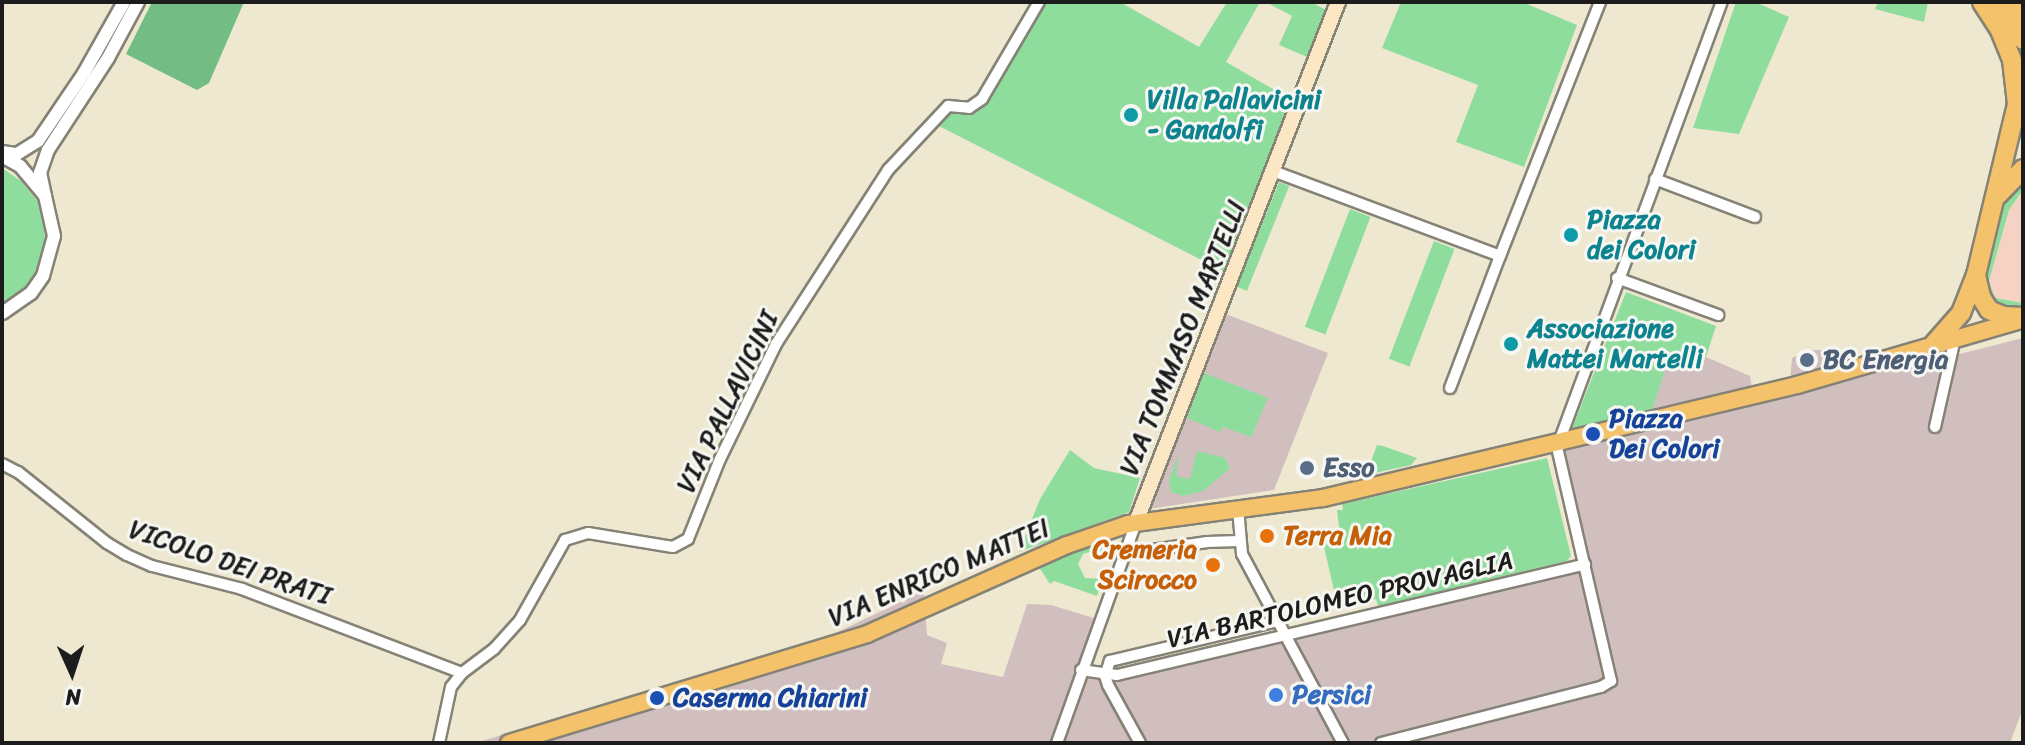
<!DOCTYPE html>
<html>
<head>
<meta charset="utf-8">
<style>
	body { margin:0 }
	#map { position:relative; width:2025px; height:745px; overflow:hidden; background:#eee8d0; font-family:Sriracha,sans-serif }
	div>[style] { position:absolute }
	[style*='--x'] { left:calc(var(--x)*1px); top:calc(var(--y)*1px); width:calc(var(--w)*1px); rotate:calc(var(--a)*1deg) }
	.built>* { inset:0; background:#f6d2c5 }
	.industrial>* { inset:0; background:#d1bfbf }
	.green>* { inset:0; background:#8fdd9c; transform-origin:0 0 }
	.forest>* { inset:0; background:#73bc84 }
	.roads { filter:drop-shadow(2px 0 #858276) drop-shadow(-2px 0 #858276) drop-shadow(0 2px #858276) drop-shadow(0 -2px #858276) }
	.minor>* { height:10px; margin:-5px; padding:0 5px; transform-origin:5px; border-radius:5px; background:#fff }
	.tertiary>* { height:12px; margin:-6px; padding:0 6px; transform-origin:6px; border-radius:6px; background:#fff }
	.secondary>* { height:14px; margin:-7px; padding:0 7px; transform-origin:7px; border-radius:7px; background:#fbe7c3 }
	.primary>* { height:16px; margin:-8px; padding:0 8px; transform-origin:8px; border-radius:8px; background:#f4c26a }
	.motorway>* { height:18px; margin:-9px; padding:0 9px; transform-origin:9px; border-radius:9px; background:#f4c26a }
	.dots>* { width:22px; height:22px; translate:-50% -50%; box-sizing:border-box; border:4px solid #f6f6f2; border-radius:50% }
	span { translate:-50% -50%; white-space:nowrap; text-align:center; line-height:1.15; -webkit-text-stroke:6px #f6f6f2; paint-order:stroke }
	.culture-label { font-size:26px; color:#0d838f; font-weight:700 }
	.left { translate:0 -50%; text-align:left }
	.street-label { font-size:26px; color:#1c1c1c }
	.service-label { font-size:26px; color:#4e5e75; font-weight:700 }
	.transit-label { font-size:26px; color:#164399; font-weight:700 }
	.food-label { font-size:26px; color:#c56008; font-weight:700 }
	.right { translate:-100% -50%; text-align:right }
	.shop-label { font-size:26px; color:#366cbe; font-weight:700 }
	.frame { position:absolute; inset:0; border:4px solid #1c1c1c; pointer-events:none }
	.north { position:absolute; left:32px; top:633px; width:80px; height:80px; -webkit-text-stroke:6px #f6f6f2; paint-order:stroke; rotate:177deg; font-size:22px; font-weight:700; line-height:32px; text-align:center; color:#1c1c1c }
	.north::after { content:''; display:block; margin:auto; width:28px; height:36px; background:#1c1c1c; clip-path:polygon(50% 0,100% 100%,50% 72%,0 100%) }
</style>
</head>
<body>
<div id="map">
	<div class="built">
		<div style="clip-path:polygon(2023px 190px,2023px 303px,2016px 304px,1995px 298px,1989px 281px,2009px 210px)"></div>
	</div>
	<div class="industrial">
		<div style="clip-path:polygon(1210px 308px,1328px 353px,1274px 490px,1129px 512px)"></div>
		<div style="clip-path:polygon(2023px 338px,2023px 708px,2010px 743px,475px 743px,827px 637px,924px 591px,927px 635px,947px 643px,941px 664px,1003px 677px,1027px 604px,1051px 605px,1097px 619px,1081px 665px,1097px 677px,1583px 562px,1554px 443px,1668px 361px,1706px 357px,1750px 376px,1752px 389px,1790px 382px,1792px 358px,1810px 350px,1829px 350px,1837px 366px,1929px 340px,1936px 360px)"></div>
	</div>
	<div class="green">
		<div style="clip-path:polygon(1037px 2px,1120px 2px,1199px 47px,1227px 2px,1260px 2px,1226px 62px,1294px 101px,1229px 274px,933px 123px,948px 106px,969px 107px,982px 99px)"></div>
		<div style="clip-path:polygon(1266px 2px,1311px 2px,1326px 10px,1307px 57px,1279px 45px,1292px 16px)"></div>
		<div style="clip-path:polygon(1401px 2px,1522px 2px,1577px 25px,1524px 167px,1456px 142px,1478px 85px,1382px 48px)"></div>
		<div style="clip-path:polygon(1736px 2px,1755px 2px,1789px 17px,1739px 134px,1693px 128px)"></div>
		<div style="clip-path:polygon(1878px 2px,1928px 2px,1924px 22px,1875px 9px)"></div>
		<div style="clip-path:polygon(2px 168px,21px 181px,38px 202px,45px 227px,44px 254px,34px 278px,19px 296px,2px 307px)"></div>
		<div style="clip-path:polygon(2023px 174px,2023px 190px,2009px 210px,1989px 281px,1995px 298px,2023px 303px,2023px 310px,1999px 310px,1981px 284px,1982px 275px,2004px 196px)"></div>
		<div style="left:1279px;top:182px;width:11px;height:113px;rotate:22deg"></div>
		<div style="left:1350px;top:209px;width:22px;height:126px;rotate:21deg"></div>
		<div style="left:1434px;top:241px;width:22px;height:126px;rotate:21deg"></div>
		<div style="clip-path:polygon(1626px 292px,1716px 326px,1706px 357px,1668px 361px,1652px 410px,1571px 431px)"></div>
		<div style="clip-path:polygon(1204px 373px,1268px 398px,1251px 437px,1224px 427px,1220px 432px,1187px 418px)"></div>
		<div style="clip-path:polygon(1377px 445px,1383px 446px,1417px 458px,1411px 465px,1366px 475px)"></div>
		<div style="clip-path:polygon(1070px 450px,1094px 468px,1140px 478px,1129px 512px,1019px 552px,1040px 499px)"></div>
		<div style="clip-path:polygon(1197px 451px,1225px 458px,1230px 468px,1203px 491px,1183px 496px,1171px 492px,1169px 480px,1179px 453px,1176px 472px,1178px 477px,1190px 479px)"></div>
		<div style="clip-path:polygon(1547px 458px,1571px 556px,1567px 561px,1378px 606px,1376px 599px,1338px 608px,1322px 538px,1340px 535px,1337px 510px,1343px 510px,1342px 504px)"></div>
		<div style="clip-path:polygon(1105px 540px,1113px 545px,1109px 562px,1096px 550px,1083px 554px,1078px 564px,1085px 578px,1103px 579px,1097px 596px,1054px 581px,1050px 584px,1039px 567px)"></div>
	</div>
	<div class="forest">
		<div style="clip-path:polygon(152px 2px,244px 2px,209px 83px,197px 90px,126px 54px)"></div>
	</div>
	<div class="roads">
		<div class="minor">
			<div style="--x:1273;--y:171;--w:242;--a:20.5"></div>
			<div style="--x:1500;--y:256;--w:273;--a:-68.5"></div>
			<div style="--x:1655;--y:179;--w:107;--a:20.8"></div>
			<div style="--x:1617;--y:278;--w:108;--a:20.1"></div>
			<div style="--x:1450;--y:388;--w:141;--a:-69.3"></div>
			<div style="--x:1935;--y:427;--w:82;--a:-77.3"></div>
			<div style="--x:1559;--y:442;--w:469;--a:-69.7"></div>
			<div style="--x:2;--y:464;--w:18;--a:27"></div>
			<div style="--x:18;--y:472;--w:114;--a:38.6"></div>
			<div style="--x:107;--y:543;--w:23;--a:31"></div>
			<div style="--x:127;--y:555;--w:27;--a:24"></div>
			<div style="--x:152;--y:566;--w:93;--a:14.3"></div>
			<div style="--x:242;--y:589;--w:235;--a:20.9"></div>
			<div style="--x:1238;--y:508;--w:46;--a:85"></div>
			<div style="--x:1242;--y:554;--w:214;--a:61.9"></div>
			<div style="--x:1126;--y:550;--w:12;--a:9"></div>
			<div style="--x:1138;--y:552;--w:70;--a:-8.2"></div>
			<div style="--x:1207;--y:542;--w:32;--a:-2"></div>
			<div style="--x:1081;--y:670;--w:36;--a:8"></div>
			<div style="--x:1117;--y:675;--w:481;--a:-13.3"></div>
			<div style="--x:439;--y:743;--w:57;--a:-77.9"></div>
			<div style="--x:451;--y:687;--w:18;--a:-52"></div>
			<div style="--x:462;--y:673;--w:40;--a:-37"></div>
			<div style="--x:494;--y:649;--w:39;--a:-48"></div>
			<div style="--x:520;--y:620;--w:92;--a:-60.6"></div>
			<div style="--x:565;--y:540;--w:24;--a:-17"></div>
			<div style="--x:588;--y:533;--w:86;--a:9.4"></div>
			<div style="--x:673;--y:547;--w:17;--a:-28"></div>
			<div style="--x:688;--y:539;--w:86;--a:-68.2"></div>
			<div style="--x:720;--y:459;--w:128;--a:-64"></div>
			<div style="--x:776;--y:344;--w:207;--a:-57.2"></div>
			<div style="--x:888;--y:170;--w:88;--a:-46.8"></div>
			<div style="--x:948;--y:106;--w:21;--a:5"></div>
			<div style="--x:969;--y:108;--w:16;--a:-35"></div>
			<div style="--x:982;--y:99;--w:113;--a:-59.6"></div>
			<div style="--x:1057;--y:743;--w:235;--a:-70.3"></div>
			<div style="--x:1140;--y:743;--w:66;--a:-118.9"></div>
			<div style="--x:1108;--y:685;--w:9;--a:-108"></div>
			<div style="--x:1105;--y:676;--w:16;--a:-72"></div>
			<div style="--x:1110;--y:661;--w:173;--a:-13.4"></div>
			<div style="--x:1381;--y:743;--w:227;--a:-14.3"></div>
			<div style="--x:1601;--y:687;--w:12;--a:-31"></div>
			<div style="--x:1611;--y:681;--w:244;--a:-103"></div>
		</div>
		<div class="tertiary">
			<div style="--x:2;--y:152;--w:15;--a:8"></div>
			<div style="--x:17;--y:154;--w:25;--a:-32"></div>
			<div style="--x:38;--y:141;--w:82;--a:-55.9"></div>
			<div style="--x:84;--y:73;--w:81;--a:-60.6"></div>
			<div style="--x:2;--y:156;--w:21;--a:29"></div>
			<div style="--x:20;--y:166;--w:39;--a:50"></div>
			<div style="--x:45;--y:196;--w:41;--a:77.3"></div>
			<div style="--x:54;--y:236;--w:41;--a:105.4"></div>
			<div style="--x:43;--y:276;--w:21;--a:125"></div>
			<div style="--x:31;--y:293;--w:35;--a:145"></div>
			<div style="--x:45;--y:196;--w:24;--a:-102"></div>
			<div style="--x:40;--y:173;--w:24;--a:-71"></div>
			<div style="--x:48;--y:150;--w:110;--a:-56.9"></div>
			<div style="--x:108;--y:58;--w:64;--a:-61.8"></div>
		</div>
		<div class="secondary">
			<div style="--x:1136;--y:522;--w:558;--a:-68.77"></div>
		</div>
		<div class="primary">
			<div style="--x:509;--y:743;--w:374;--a:-16.9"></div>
			<div style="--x:867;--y:634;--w:219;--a:-24"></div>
			<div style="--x:1067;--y:545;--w:65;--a:-19"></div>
			<div style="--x:1128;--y:524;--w:197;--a:-7.6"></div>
			<div style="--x:1323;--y:498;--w:487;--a:-13.4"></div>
			<div style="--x:1797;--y:385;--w:233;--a:-16.2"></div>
		</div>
		<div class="motorway">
			<div style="--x:2010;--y:2;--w:21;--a:51"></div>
			<div style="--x:1999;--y:10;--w:38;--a:51"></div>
			<div style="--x:1998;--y:195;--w:36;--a:-46"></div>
			<div style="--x:1976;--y:275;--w:23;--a:77"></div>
			<div style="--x:1981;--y:297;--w:15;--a:58"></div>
			<div style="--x:1989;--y:310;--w:16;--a:22"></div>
			<div style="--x:2004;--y:316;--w:19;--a:3"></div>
			<div style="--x:1933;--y:345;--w:43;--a:-48.8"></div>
			<div style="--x:1961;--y:313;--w:41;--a:-68.5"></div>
			<div style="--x:1976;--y:275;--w:176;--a:-76.5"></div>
			<div style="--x:2017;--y:104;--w:44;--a:-96.5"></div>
			<div style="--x:2012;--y:60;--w:32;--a:-112"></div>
			<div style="--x:2000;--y:30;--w:33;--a:-123"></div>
		</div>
	</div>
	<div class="dots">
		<div style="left:1131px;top:115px;background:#0f9aa8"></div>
		<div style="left:1571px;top:235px;background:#0f9aa8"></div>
		<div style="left:1511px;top:344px;background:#0f9aa8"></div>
		<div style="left:1807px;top:360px;background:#5c6f8a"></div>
		<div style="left:1593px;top:434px;background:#1a4fb4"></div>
		<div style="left:1307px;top:468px;background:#5c6f8a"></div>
		<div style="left:1267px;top:536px;background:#e8710a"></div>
		<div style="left:1213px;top:565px;background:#e8710a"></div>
		<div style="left:1276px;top:695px;background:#3f7fe0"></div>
		<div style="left:657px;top:698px;background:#1a4fb4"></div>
	</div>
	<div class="culture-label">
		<span class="left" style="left:1147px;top:115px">Villa Pallavicini<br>- Gandolfi</span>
		<span class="left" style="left:1587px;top:235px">Piazza<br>dei Colori</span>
		<span class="left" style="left:1527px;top:344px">Associazione<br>Mattei Martelli</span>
	</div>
	<div class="street-label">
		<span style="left:1183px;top:338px;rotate:-68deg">VIA TOMMASO MARTELLI</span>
		<span style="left:728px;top:402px;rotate:-64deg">VIA PALLAVICINI</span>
		<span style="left:230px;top:563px;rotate:19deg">VICOLO DEI PRATI</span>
		<span style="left:939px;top:573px;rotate:-23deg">VIA ENRICO MATTEI</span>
		<span style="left:1340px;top:600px;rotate:-13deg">VIA BARTOLOMEO PROVAGLIA</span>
	</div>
	<div class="service-label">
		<span class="left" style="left:1823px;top:360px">BC Energia</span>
		<span class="left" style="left:1323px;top:468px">Esso</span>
	</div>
	<div class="transit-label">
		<span class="left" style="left:1609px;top:434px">Piazza<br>Dei Colori</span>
		<span class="left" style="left:673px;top:698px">Caserma Chiarini</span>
	</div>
	<div class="food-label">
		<span class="left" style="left:1283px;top:536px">Terra Mia</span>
		<span class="right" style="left:1197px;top:565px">Cremeria<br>Scirocco</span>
	</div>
	<div class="shop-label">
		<span class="left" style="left:1292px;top:695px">Persici</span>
	</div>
	<div class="frame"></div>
	<div class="north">N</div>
</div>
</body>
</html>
